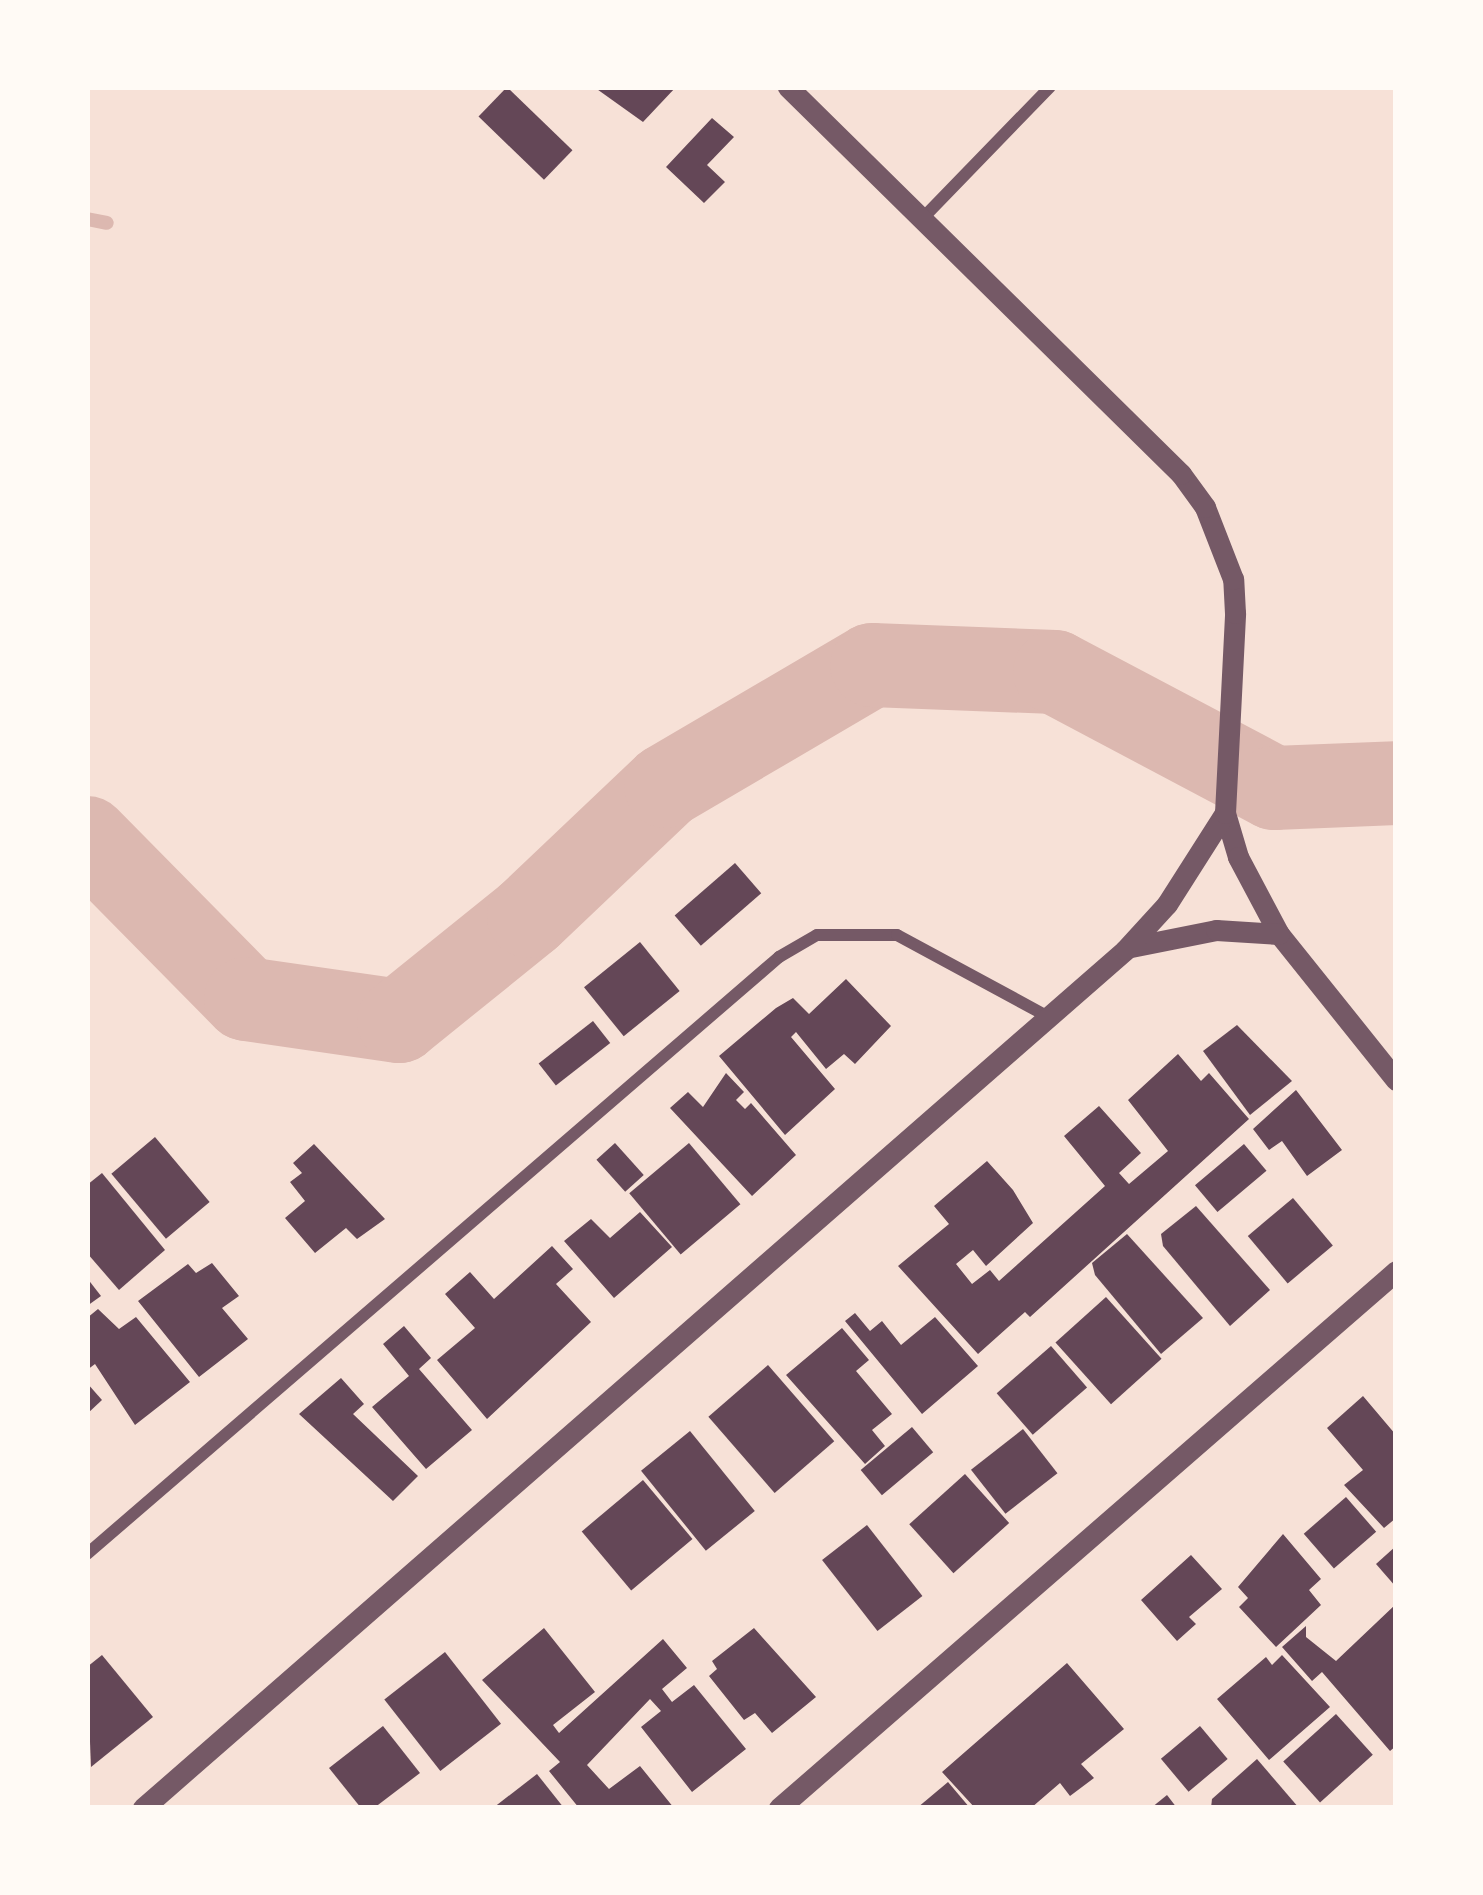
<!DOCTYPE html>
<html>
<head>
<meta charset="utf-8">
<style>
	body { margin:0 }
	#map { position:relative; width:1483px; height:1895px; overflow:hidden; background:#f7e1d7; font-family:"Work Sans",sans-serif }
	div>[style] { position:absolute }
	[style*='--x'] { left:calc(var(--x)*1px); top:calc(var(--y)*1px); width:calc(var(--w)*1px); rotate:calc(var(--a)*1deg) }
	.stream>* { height:14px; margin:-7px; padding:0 7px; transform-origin:7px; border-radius:7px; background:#dcb8b0 }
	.river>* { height:84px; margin:-42px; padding:0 42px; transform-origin:42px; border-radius:42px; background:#dcb8b0 }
	.building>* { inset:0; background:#644757; transform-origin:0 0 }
	.minor>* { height:12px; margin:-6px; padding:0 6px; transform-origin:6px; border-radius:6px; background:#755966 }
	.tertiary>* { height:21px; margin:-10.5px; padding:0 10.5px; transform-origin:10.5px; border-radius:10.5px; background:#755966 }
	span { translate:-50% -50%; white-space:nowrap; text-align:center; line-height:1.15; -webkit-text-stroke:10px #fffaf5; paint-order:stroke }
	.frame { position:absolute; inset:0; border:90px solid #fffaf5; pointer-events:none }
</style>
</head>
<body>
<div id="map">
	<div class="stream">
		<div style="--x:87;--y:219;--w:20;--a:11"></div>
	</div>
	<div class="river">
		<div style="--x:87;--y:838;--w:226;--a:45.4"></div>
		<div style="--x:246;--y:999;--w:155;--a:8.2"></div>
		<div style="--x:399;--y:1021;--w:167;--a:-38.9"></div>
		<div style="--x:529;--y:916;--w:189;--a:-43.5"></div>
		<div style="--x:666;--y:786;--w:239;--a:-30.4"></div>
		<div style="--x:872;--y:665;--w:183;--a:2.2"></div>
		<div style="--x:1055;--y:672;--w:248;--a:27.9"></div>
		<div style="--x:1274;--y:788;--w:122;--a:-2.3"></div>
	</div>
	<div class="building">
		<div style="left:507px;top:87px;width:91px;height:41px;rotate:44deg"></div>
		<div style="clip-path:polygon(594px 87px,676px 87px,643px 122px)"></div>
		<div style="clip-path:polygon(712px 118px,734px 137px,707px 165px,725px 182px,704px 203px,666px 167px)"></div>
		<div style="left:735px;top:863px;width:40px;height:80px;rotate:49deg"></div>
		<div style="left:640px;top:942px;width:63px;height:72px;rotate:51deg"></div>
		<div style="clip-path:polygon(846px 979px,891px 1026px,855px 1064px,844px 1054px,826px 1069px,796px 1032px,791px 1037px,835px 1089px,785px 1135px,719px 1056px,776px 1008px,793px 998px,809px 1014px)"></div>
		<div style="left:593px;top:1021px;width:28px;height:69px;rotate:52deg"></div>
		<div style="clip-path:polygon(1237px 1025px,1292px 1081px,1250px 1115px,1203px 1051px)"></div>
		<div style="clip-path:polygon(1178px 1054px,1201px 1081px,1209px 1073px,1249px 1119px,1030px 1317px,1025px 1312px,978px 1354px,898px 1266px,949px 1224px,934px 1206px,987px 1161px,1013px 1190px,1033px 1223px,986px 1266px,973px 1250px,956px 1264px,972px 1284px,990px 1270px,999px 1281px,1105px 1186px,1064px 1136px,1099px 1106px,1141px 1153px,1119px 1173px,1129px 1184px,1168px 1151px,1128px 1100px)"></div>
		<div style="clip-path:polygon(726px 1073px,744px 1092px,736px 1100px,745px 1109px,751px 1103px,796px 1155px,752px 1196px,670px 1108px,688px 1092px,703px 1107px)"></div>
		<div style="clip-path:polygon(1296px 1090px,1342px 1150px,1307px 1176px,1282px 1141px,1269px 1150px,1253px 1129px)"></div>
		<div style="left:155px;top:1137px;width:85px;height:57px;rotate:50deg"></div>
		<div style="left:615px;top:1143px;width:43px;height:25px;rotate:48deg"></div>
		<div style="left:689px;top:1143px;width:80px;height:78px;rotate:50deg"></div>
		<div style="clip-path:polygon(314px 1144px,385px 1219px,357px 1239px,346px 1228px,315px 1253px,285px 1218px,305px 1201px,290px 1182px,302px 1173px,293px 1163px)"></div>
		<div style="left:1244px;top:1144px;width:35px;height:64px;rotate:50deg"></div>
		<div style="clip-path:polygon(102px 1173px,165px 1250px,119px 1290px,87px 1253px,87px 1185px)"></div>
		<div style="left:1293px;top:1198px;width:62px;height:59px;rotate:50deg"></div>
		<div style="clip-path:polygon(1196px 1206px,1270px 1290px,1230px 1326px,1163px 1246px,1161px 1234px)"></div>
		<div style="clip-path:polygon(640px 1212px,672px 1247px,614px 1298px,564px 1241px,591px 1219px,610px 1238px)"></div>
		<div style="clip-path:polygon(1127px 1234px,1203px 1318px,1161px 1354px,1095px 1275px,1092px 1263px)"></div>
		<div style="clip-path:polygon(552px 1246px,573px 1269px,556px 1284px,591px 1322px,487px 1419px,437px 1360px,475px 1328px,445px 1294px,470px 1272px,494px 1299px)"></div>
		<div style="clip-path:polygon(212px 1263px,239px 1296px,222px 1308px,248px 1339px,199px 1377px,138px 1301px,188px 1264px,196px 1273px)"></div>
		<div style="clip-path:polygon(87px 1278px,101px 1296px,87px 1306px)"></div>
		<div style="left:1106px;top:1297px;width:83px;height:68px;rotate:48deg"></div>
		<div style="clip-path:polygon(98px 1309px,119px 1329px,136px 1317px,190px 1382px,135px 1425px,95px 1364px,87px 1370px,87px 1318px)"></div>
		<div style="clip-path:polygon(855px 1313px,870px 1331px,882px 1321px,901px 1345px,935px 1317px,978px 1366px,922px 1414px,845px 1321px)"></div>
		<div style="clip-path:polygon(404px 1326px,431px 1358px,419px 1369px,472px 1430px,426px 1469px,372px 1407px,409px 1376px,383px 1344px)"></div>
		<div style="clip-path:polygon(842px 1328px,869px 1360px,856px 1371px,892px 1414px,872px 1430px,885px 1446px,865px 1464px,786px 1375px)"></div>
		<div style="left:1051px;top:1346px;width:55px;height:72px;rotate:49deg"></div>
		<div style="left:768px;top:1365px;width:101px;height:79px;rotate:49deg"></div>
		<div style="clip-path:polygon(341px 1378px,364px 1404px,353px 1414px,418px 1476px,393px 1501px,299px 1414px)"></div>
		<div style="clip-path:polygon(87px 1383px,102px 1400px,87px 1414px)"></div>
		<div style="clip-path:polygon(1363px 1396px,1396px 1435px,1396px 1518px,1384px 1528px,1344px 1485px,1363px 1470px,1327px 1428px)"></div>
		<div style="left:912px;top:1427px;width:33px;height:67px;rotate:50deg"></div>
		<div style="left:1023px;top:1429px;width:56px;height:66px;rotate:52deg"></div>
		<div style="left:690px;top:1431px;width:103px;height:63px;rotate:51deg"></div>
		<div style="left:965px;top:1474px;width:66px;height:75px;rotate:48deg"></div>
		<div style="left:643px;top:1480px;width:77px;height:80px;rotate:50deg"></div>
		<div style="left:1346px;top:1497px;width:46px;height:56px;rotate:49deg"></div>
		<div style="left:867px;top:1525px;width:90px;height:57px;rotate:52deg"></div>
		<div style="clip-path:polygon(1283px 1534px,1321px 1579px,1309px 1590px,1321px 1605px,1276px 1647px,1239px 1607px,1248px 1598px,1238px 1587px)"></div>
		<div style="clip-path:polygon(1396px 1546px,1396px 1587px,1376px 1564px)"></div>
		<div style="clip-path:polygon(1191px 1555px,1222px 1589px,1189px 1617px,1196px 1624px,1177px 1641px,1141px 1600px)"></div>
		<div style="clip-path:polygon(1396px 1604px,1396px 1746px,1390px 1751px,1322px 1672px,1312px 1681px,1282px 1647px,1306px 1626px,1306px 1637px,1336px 1661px)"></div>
		<div style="clip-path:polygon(544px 1628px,595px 1692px,553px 1725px,559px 1733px,663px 1639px,687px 1668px,662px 1689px,672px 1702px,694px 1685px,746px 1749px,692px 1792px,641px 1727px,661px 1711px,650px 1699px,587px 1765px,609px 1789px,640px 1766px,674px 1808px,579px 1808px,549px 1771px,560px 1762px,482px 1680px)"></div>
		<div style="clip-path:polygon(754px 1628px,816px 1697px,772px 1733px,755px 1713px,744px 1720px,709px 1676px,717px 1669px,712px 1661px)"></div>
		<div style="left:445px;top:1652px;width:91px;height:77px;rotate:52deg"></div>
		<div style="clip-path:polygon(102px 1655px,153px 1717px,91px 1767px,87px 1667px)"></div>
		<div style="clip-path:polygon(1282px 1655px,1330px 1707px,1269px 1760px,1217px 1699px,1266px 1657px,1272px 1665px)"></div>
		<div style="clip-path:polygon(1067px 1663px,1124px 1729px,1081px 1764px,1094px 1778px,1070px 1796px,1060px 1783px,1031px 1808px,975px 1808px,942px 1772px)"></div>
		<div style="left:1336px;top:1714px;width:55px;height:71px;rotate:48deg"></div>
		<div style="clip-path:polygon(383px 1726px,420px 1773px,374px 1808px,361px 1808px,329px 1768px)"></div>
		<div style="left:1200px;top:1726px;width:43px;height:51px;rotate:50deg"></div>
		<div style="clip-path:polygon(1257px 1759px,1299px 1808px,1211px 1808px,1212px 1799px)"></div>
		<div style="clip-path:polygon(537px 1774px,564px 1808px,493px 1808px)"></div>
		<div style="clip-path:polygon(948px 1782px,970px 1808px,917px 1808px)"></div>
		<div style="clip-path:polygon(1167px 1795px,1177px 1808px,1151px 1808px)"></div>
	</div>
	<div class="minor">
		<div style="--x:922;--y:219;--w:184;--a:-45.9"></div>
		<div style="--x:87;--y:1554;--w:914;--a:-40.78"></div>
		<div style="--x:779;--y:957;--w:44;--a:-30.1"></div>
		<div style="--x:817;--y:935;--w:80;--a:0"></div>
		<div style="--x:897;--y:935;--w:168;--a:28.4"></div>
	</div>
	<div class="tertiary">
		<div style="--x:1225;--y:813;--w:46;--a:73.5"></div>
		<div style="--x:1238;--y:857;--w:87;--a:62"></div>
		<div style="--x:1279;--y:934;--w:187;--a:51.3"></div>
		<div style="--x:1131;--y:947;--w:87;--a:-11.3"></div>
		<div style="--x:1216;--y:930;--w:63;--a:3.6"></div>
		<div style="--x:143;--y:1808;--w:1304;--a:-41.14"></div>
		<div style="--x:1125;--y:950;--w:62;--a:-47.6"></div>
		<div style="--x:1167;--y:904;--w:108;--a:-57.5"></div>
		<div style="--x:1225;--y:813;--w:200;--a:-87.1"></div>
		<div style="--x:1235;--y:613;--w:34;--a:-93"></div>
		<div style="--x:1233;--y:579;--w:77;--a:-111.3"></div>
		<div style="--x:1205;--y:507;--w:41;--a:-126"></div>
		<div style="--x:1181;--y:474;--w:552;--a:-135.44"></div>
		<div style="--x:779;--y:1808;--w:818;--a:-41.03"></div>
	</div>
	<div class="frame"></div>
</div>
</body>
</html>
